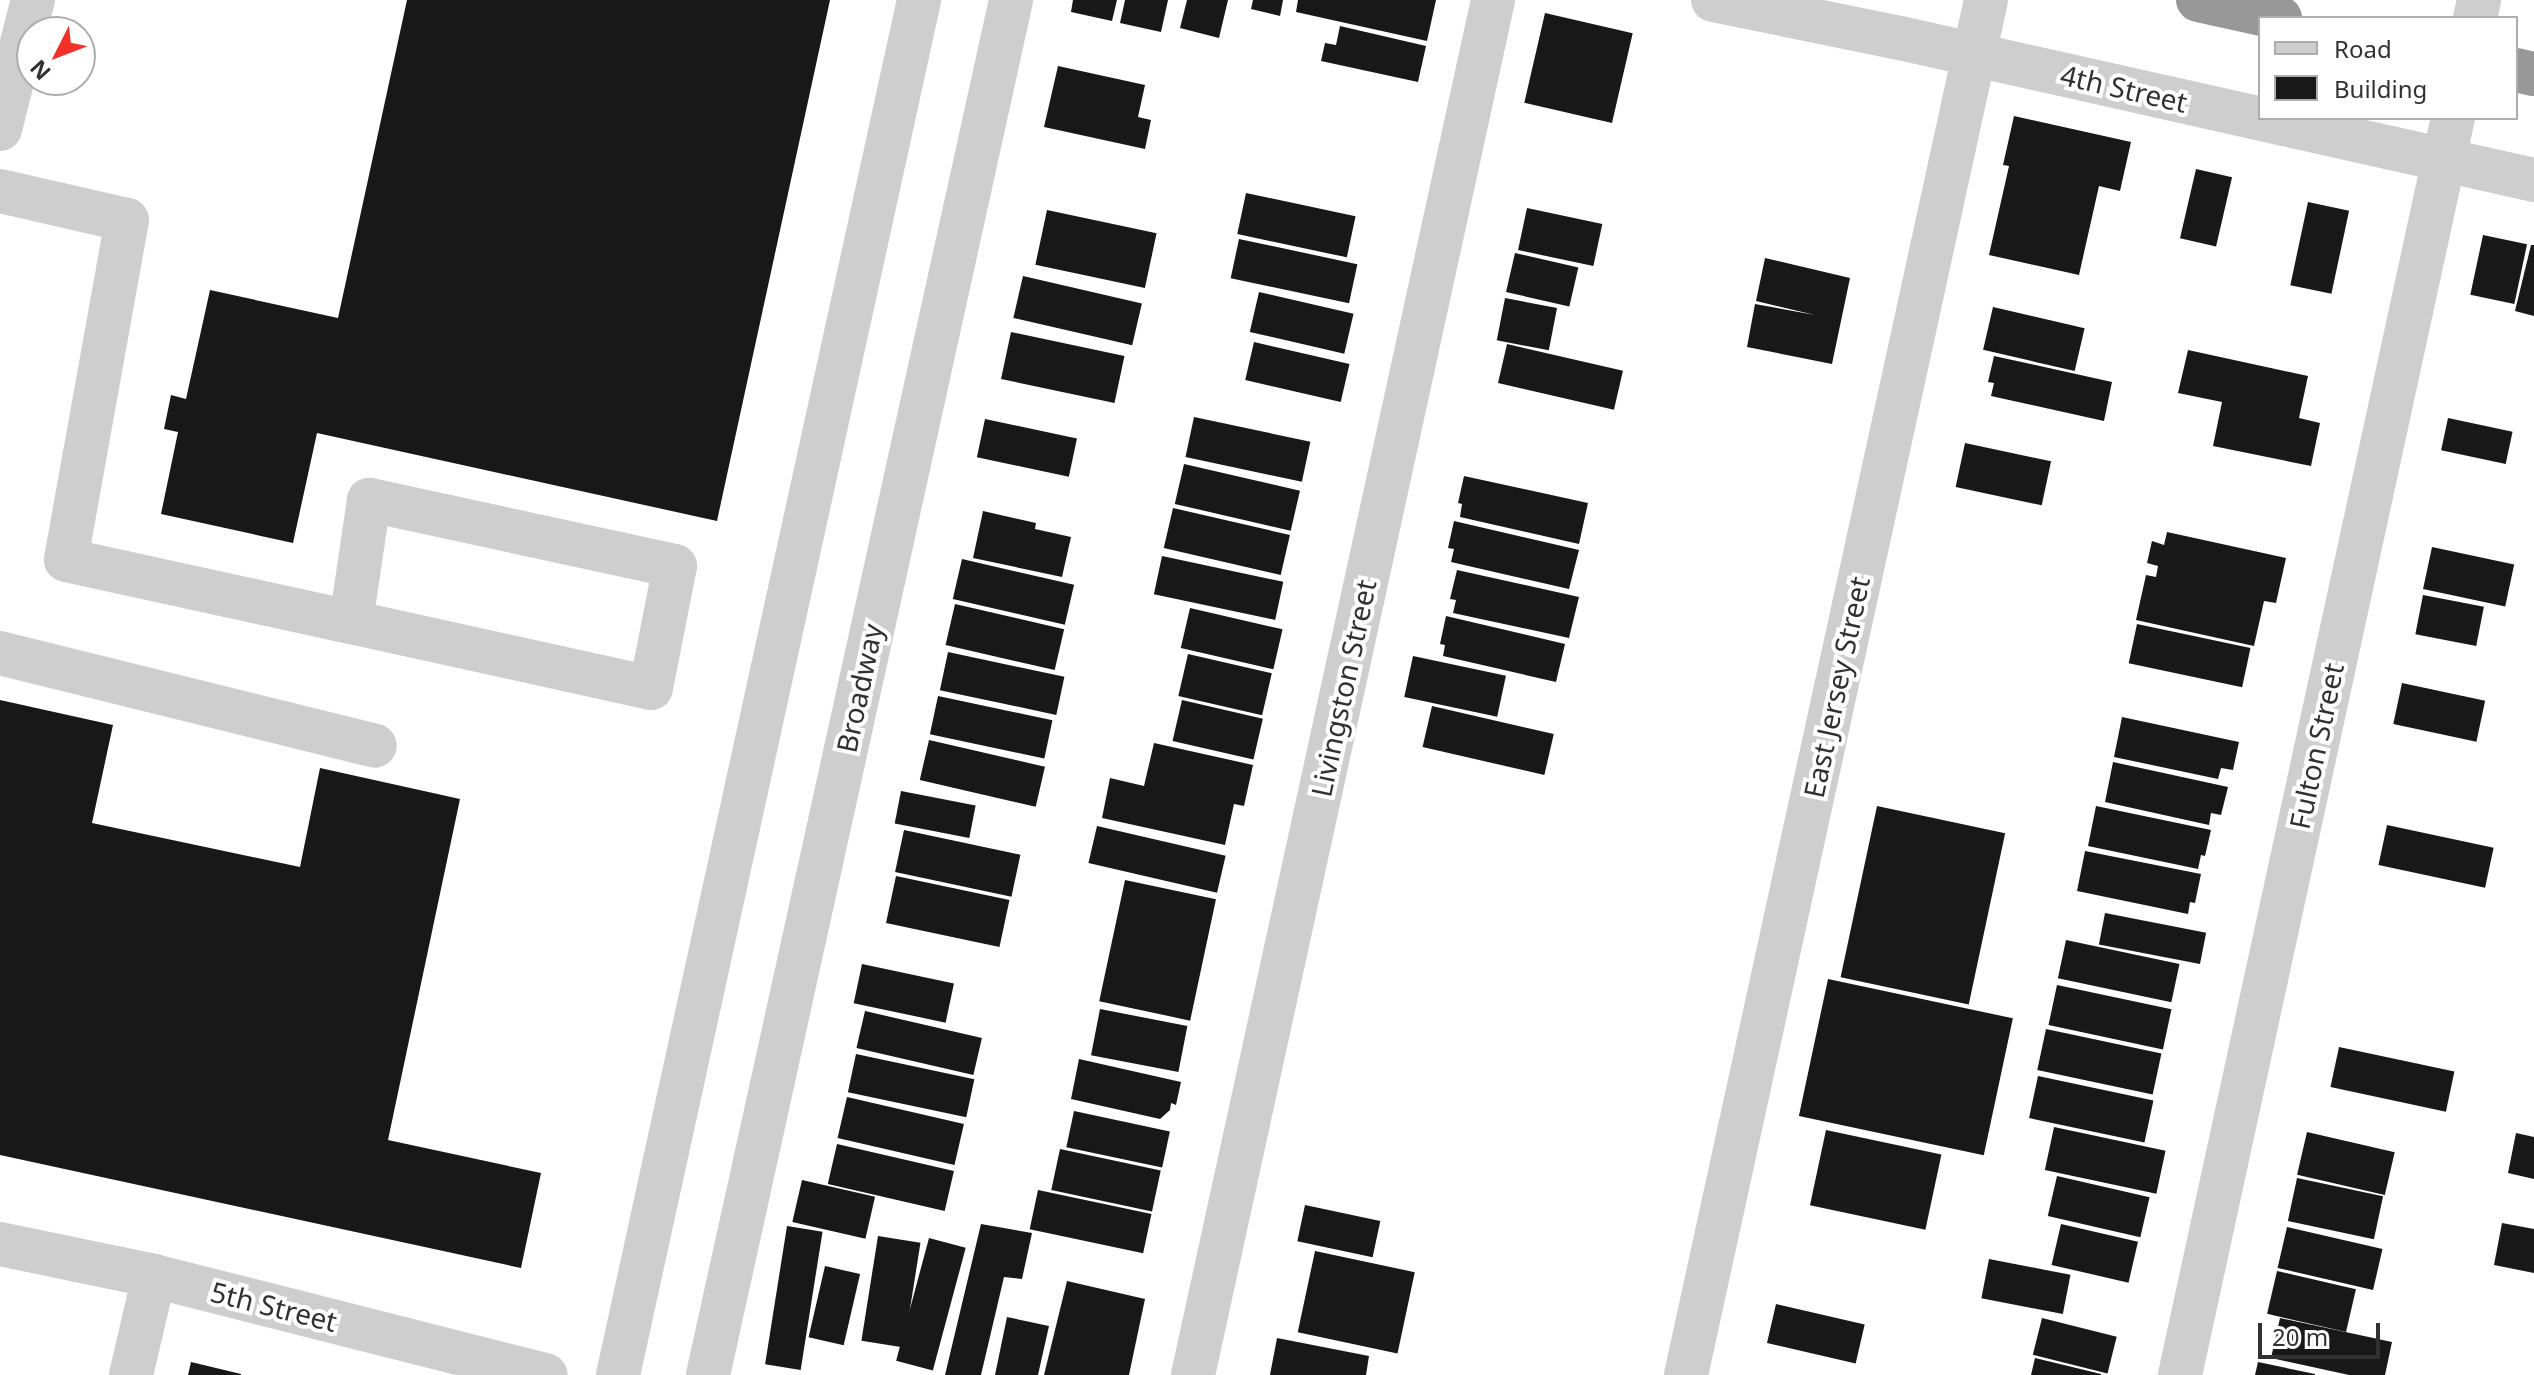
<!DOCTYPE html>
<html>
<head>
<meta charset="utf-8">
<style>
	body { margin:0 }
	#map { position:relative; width:2534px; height:1375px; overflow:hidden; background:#fff; font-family:"Noto Sans",sans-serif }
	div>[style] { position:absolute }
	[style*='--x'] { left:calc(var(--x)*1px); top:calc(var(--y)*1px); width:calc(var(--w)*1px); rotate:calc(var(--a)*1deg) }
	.building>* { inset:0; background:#181818; transform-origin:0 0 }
	.minor>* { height:44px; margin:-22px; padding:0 22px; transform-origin:22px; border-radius:22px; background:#cecece }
	.highway>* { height:44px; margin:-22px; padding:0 22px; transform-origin:22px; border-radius:22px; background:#989898 }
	span { translate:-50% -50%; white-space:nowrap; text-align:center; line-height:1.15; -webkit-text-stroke:8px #fff; paint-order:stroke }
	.street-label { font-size:28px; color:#313131 }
	.legend { position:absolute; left:2258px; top:16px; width:260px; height:104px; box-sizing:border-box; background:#fff; border:2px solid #adadad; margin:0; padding:10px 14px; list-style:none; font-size:24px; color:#313131 }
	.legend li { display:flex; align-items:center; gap:16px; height:40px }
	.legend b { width:40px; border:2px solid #adadad }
	.north { position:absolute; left:16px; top:16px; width:80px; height:80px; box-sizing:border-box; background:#fff; border:2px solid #adadad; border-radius:50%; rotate:228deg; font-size:22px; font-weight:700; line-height:32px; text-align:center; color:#313131 }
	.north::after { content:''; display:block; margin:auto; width:28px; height:36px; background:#f23228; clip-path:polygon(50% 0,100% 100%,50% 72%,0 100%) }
	.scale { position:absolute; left:2258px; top:1323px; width:122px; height:36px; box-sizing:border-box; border:4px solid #313131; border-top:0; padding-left:10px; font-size:24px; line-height:28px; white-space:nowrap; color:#313131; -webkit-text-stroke:6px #fff; paint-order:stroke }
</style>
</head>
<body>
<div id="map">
	<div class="building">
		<div style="clip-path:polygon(407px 0,830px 0,717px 521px,317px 433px,293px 543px,161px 514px,178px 432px,164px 429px,171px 395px,186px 399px,210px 290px,338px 318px)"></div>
		<div style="clip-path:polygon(1073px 0,1117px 0,1112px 21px,1071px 12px)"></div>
		<div style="clip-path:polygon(1125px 0,1168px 0,1161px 32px,1120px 23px)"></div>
		<div style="clip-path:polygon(1187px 0,1228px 0,1219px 38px,1180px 28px)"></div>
		<div style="clip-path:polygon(1253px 0,1283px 0,1280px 16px,1251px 9px)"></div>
		<div style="clip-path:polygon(1298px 0,1436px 0,1427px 41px,1296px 12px)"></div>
		<div style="left:1545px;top:13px;width:90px;height:92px;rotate:13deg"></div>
		<div style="clip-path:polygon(1340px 26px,1426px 46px,1418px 82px,1321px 61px,1325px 43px,1336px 45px)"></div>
		<div style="clip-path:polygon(1058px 66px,1145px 85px,1138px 117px,1151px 120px,1145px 149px,1044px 127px)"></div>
		<div style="clip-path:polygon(2014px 116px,2131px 142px,2120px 191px,2099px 186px,2079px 275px,1989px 255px,2009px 166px,2003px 165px)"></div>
		<div style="left:2196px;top:169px;width:37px;height:71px;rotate:13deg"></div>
		<div style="left:1246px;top:193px;width:112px;height:42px;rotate:12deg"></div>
		<div style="left:2308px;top:202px;width:42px;height:85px;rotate:12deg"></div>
		<div style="left:1527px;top:208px;width:77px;height:43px;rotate:12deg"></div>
		<div style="left:1047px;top:210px;width:112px;height:56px;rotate:12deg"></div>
		<div style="left:2483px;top:235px;width:45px;height:61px;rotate:12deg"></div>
		<div style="left:1239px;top:239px;width:121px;height:40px;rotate:12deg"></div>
		<div style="clip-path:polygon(2531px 245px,2534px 245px,2534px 316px,2515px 311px)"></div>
		<div style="left:1515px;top:253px;width:65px;height:40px;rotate:13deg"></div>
		<div style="clip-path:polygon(1765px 258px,1850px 278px,1832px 364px,1747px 347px,1755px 304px,1815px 315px,1756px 301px)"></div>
		<div style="left:1023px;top:276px;width:122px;height:43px;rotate:13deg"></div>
		<div style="left:1259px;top:292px;width:97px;height:41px;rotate:13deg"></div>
		<div style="left:1505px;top:298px;width:53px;height:43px;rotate:11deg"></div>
		<div style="left:1993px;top:307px;width:94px;height:44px;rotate:13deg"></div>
		<div style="left:1011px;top:332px;width:116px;height:48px;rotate:12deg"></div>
		<div style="left:1254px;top:342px;width:98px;height:39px;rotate:13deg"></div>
		<div style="left:1507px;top:344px;width:119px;height:40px;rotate:13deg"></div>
		<div style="clip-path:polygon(2188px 350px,2308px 376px,2299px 418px,2320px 423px,2311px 466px,2213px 446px,2222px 402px,2178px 393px)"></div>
		<div style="clip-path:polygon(1994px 356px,2112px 382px,2104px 421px,1991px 396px,1994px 383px,1988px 382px)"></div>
		<div style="left:1194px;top:417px;width:119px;height:41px;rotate:12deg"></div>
		<div style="left:2448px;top:418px;width:66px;height:33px;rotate:12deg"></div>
		<div style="left:985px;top:419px;width:94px;height:39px;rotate:12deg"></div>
		<div style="left:1965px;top:443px;width:88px;height:45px;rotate:12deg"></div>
		<div style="left:1184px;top:464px;width:119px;height:41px;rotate:13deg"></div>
		<div style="clip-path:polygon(1464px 476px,1588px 503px,1579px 544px,1460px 517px,1462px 504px,1458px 503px)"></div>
		<div style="left:1173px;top:508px;width:120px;height:41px;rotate:13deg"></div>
		<div style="clip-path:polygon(983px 511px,1036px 523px,1035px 529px,1071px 537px,1062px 577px,973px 558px)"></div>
		<div style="clip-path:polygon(1454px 521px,1579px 550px,1569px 589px,1451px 562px,1454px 549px,1448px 548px)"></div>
		<div style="clip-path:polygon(2167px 532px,2286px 558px,2276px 603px,2264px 601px,2254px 646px,2136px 620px,2146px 575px,2156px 577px,2158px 566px,2147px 563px,2152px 541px,2164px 545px)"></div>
		<div style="left:2432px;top:547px;width:84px;height:43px;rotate:12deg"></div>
		<div style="left:1162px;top:556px;width:124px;height:39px;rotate:12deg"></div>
		<div style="left:962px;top:559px;width:115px;height:41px;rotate:13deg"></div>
		<div style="clip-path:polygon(1457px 570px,1579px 597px,1569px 638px,1453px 613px,1456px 600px,1450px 599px)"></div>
		<div style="left:2423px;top:595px;width:62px;height:40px;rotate:11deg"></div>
		<div style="left:955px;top:604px;width:112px;height:42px;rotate:13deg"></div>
		<div style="left:1190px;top:608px;width:95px;height:41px;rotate:13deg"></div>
		<div style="clip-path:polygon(1446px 616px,1565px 644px,1556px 682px,1443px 656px,1445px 645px,1440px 644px)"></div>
		<div style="left:2137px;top:624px;width:116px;height:40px;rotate:12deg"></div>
		<div style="left:948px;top:652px;width:119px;height:39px;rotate:12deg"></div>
		<div style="left:1188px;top:654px;width:86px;height:43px;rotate:13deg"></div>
		<div style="left:1413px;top:656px;width:95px;height:42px;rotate:12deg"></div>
		<div style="left:2402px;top:683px;width:85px;height:42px;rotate:12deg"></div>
		<div style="left:938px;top:696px;width:117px;height:39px;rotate:12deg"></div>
		<div style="clip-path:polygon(0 700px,113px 725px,92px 823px,300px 867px,320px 768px,460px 799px,388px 1140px,541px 1173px,521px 1268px,0 1155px)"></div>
		<div style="left:1182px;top:700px;width:83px;height:42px;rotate:13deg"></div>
		<div style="left:1432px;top:706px;width:125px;height:42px;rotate:13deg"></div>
		<div style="clip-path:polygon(2122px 717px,2239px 742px,2233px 770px,2221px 768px,2218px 779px,2114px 757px)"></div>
		<div style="left:929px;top:740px;width:119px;height:41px;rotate:13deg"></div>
		<div style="clip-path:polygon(1154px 743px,1253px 765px,1244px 806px,1234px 804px,1225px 845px,1102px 818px,1110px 778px,1144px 786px)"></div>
		<div style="clip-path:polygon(2113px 762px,2228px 787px,2221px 815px,2211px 813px,2209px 825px,2105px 802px)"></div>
		<div style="left:901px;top:791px;width:76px;height:33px;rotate:11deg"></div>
		<div style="left:1877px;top:806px;width:131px;height:175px;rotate:12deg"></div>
		<div style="clip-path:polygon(2096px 806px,2211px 830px,2205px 856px,2201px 855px,2198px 869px,2088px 846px)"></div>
		<div style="left:2387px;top:825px;width:109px;height:41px;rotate:12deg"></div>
		<div style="left:1097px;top:826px;width:132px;height:38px;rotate:13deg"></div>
		<div style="left:904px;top:830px;width:119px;height:43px;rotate:12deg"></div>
		<div style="clip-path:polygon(2085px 851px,2201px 874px,2195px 903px,2190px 902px,2188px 914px,2077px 891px)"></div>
		<div style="left:896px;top:876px;width:116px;height:48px;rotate:12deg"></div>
		<div style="left:1125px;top:880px;width:93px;height:124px;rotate:12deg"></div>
		<div style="left:2105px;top:913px;width:103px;height:32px;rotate:11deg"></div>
		<div style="left:2066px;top:940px;width:116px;height:39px;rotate:12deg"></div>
		<div style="left:862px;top:964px;width:94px;height:40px;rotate:12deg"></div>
		<div style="left:1828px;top:979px;width:189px;height:140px;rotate:12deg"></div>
		<div style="left:2057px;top:985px;width:117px;height:41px;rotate:12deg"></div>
		<div style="left:1100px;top:1009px;width:89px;height:47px;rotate:11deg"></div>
		<div style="left:865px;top:1011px;width:120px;height:38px;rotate:13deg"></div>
		<div style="left:2046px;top:1029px;width:118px;height:42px;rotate:12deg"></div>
		<div style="left:2339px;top:1047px;width:118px;height:41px;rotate:12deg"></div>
		<div style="left:856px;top:1054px;width:121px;height:39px;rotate:12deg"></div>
		<div style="clip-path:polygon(1079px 1059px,1181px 1082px,1176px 1105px,1171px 1103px,1170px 1110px,1160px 1119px,1071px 1099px)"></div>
		<div style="left:2038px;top:1076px;width:118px;height:43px;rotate:12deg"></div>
		<div style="left:847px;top:1097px;width:120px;height:42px;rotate:13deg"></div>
		<div style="left:1074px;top:1111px;width:98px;height:37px;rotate:12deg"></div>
		<div style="left:2054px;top:1127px;width:114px;height:44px;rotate:12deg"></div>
		<div style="left:1826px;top:1130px;width:118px;height:77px;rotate:12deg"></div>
		<div style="left:2307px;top:1132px;width:90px;height:44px;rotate:13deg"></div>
		<div style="clip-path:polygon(2516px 1133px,2534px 1137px,2534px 1179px,2508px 1173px)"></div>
		<div style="left:837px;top:1144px;width:120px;height:41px;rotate:13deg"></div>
		<div style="left:1060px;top:1149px;width:103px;height:42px;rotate:12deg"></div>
		<div style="left:2057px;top:1176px;width:95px;height:41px;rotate:13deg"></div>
		<div style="left:2297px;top:1178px;width:88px;height:44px;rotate:12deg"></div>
		<div style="left:802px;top:1180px;width:75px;height:43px;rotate:13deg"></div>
		<div style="left:1038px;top:1190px;width:116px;height:40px;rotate:12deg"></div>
		<div style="left:1305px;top:1205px;width:77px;height:37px;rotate:12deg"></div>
		<div style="clip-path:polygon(2502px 1223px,2534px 1229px,2534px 1273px,2494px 1265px)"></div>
		<div style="clip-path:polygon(981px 1224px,1032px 1233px,1022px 1279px,1004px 1277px,981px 1375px,945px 1375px)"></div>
		<div style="left:2061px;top:1224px;width:79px;height:42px;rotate:13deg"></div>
		<div style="left:787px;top:1226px;width:36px;height:140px;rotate:9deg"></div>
		<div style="left:2287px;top:1227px;width:98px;height:42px;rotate:13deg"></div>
		<div style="left:878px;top:1236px;width:43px;height:106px;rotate:9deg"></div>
		<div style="left:929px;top:1238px;width:38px;height:127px;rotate:15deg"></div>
		<div style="left:1315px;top:1251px;width:102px;height:83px;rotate:12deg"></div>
		<div style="left:1989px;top:1259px;width:83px;height:40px;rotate:11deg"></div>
		<div style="left:825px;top:1266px;width:36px;height:73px;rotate:13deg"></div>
		<div style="left:2277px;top:1271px;width:81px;height:44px;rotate:13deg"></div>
		<div style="clip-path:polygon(1067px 1281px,1145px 1299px,1129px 1375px,1044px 1375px)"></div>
		<div style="left:1776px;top:1304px;width:91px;height:40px;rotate:13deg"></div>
		<div style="clip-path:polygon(1007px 1317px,1049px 1326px,1038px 1375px,995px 1375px)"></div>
		<div style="left:2042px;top:1318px;width:77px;height:38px;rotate:14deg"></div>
		<div style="clip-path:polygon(2280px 1318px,2392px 1342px,2385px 1375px,2349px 1375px,2271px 1358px)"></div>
		<div style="clip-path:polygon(1277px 1338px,1369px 1356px,1366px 1375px,1270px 1375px)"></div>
		<div style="clip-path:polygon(2035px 1358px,2101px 1374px,2101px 1375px,2031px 1375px)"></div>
		<div style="clip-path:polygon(191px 1362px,241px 1374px,241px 1375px,188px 1375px)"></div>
		<div style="clip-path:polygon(2258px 1362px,2315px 1374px,2315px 1375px,2255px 1375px)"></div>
	</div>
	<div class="minor">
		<div style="--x:1713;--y:0;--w:191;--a:11.5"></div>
		<div style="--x:1900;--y:38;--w:650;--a:12.62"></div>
		<div style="--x:2475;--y:18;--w:18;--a:-77"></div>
		<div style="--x:0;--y:129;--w:133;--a:-75.7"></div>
		<div style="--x:0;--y:191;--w:130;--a:12.9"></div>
		<div style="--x:127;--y:220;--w:345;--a:100.2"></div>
		<div style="--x:66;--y:560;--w:292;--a:12.3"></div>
		<div style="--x:351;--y:622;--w:307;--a:12.4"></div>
		<div style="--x:651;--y:688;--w:124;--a:-78.9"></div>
		<div style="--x:675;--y:566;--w:313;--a:-167.8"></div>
		<div style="--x:369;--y:500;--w:123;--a:98.4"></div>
		<div style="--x:0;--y:653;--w:386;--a:13.9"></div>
		<div style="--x:0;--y:1244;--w:157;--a:11.7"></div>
		<div style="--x:154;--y:1276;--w:404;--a:14.2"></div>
		<div style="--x:131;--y:1375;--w:102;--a:-76.9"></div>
		<div style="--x:618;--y:1375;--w:1408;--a:-77.65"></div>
		<div style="--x:708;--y:1375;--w:1408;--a:-77.57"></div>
		<div style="--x:1193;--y:1375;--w:1407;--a:-77.69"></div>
		<div style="--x:1686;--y:1375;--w:1407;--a:-77.69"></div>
		<div style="--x:2180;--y:1375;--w:1286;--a:-77.75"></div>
	</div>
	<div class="highway">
		<div style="--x:2198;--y:0;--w:84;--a:12.4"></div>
		<div style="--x:2516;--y:70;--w:18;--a:13"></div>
	</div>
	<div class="street-label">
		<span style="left:2124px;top:88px;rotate:13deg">4th Street</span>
		<span style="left:1836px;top:687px;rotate:-78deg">East Jersey Street</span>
		<span style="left:859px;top:688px;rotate:-78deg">Broadway</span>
		<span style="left:1343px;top:688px;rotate:-78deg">Livingston Street</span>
		<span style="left:2316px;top:746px;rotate:-78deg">Fulton Street</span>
		<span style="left:274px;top:1306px;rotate:14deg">5th Street</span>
	</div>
	<ul class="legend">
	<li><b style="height:10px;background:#cecece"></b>Road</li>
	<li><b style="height:22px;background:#181818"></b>Building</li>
	</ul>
	<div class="north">N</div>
	<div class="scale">20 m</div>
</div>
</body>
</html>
